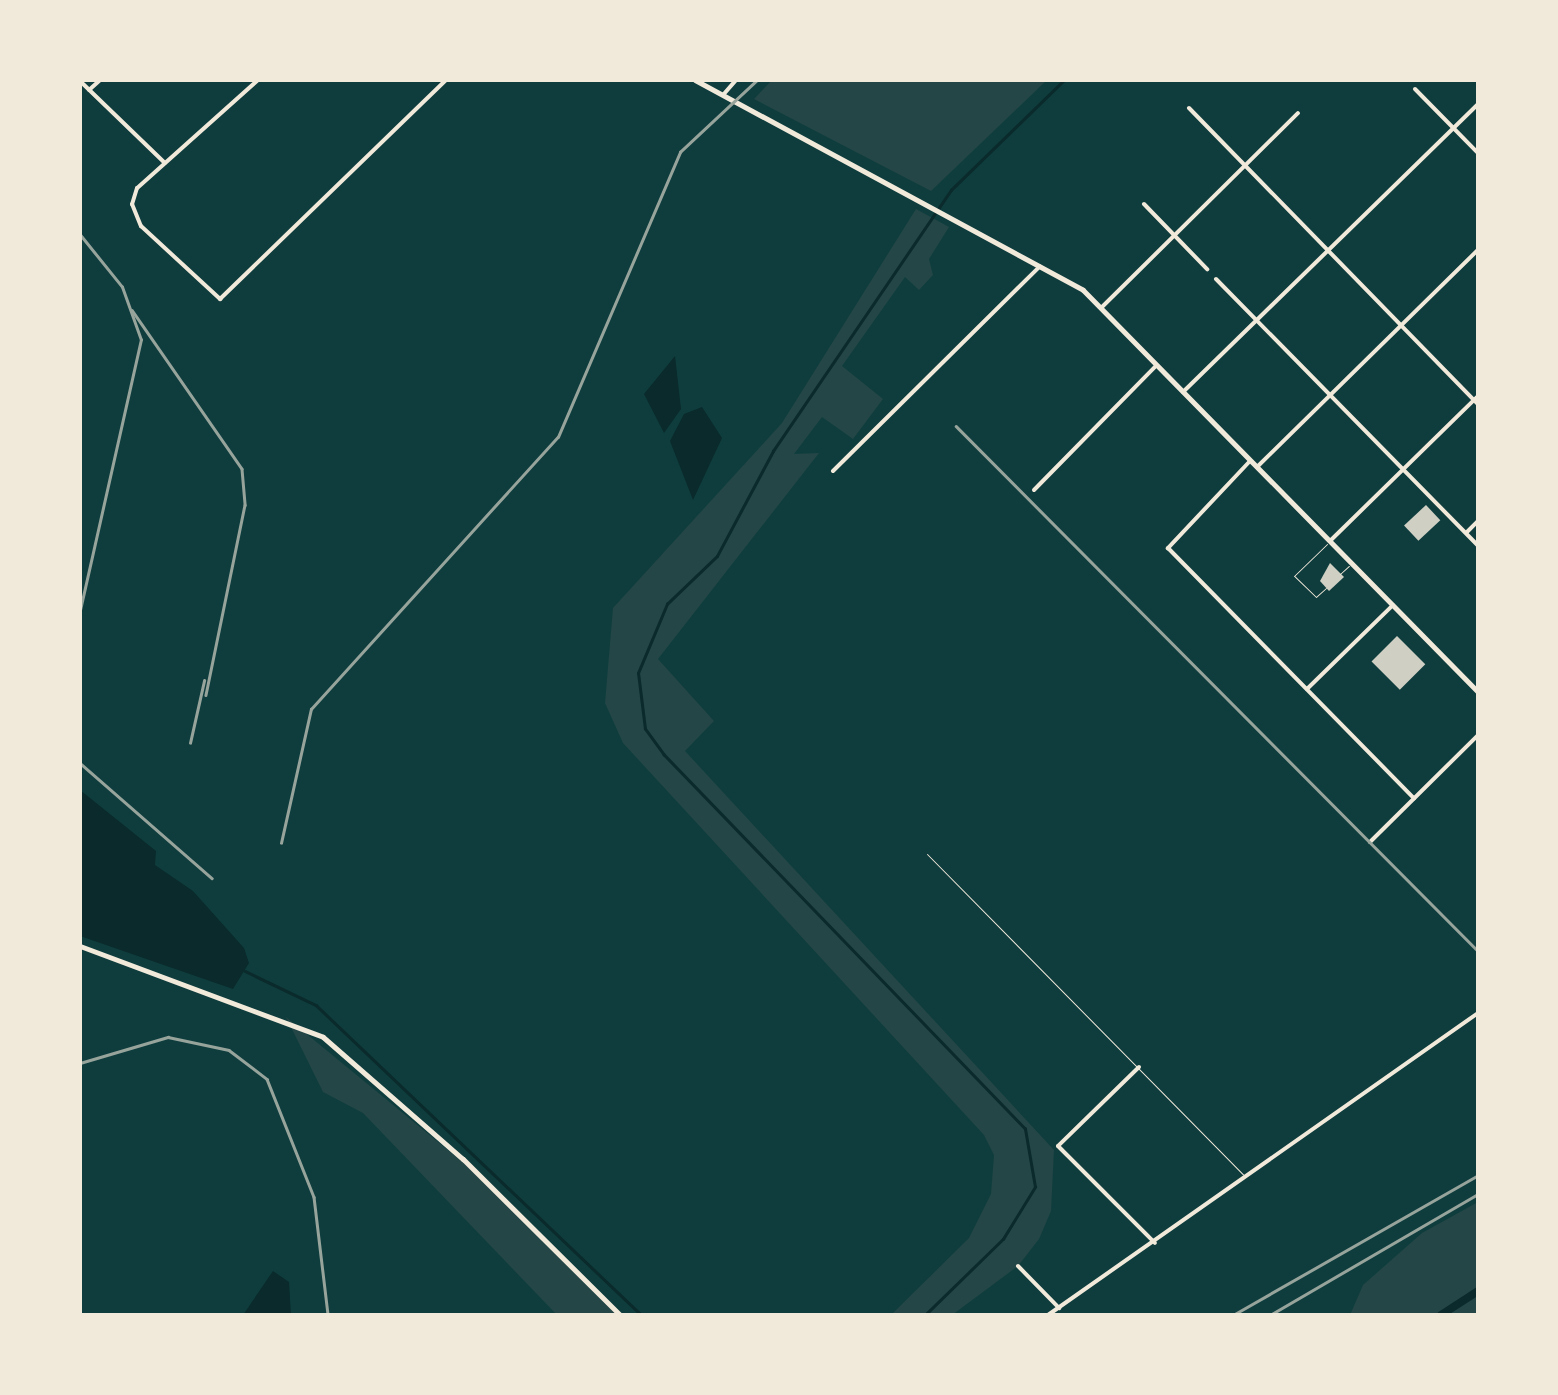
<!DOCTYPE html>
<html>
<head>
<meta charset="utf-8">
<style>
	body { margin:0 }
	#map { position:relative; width:1558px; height:1395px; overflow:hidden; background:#0f3d3e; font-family:"Source Serif 4",serif }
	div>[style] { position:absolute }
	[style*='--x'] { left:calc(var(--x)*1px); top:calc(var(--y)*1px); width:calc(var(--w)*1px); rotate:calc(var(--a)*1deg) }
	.green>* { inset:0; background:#244646 }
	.water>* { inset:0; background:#0a2a2b }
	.stream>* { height:2.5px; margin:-1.25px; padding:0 1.25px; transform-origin:1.25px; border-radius:1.25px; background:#0a2a2b }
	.canal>* { height:8px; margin:-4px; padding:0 4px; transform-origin:4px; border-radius:4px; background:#0a2a2b }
	.building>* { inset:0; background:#cfcfc3; transform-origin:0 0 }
	.path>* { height:1px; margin:-0.5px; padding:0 0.5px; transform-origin:0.5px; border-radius:0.5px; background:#f1e9da }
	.service>* { height:1px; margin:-0.5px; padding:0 0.5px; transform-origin:0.5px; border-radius:0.5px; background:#f1e9da }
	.minor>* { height:4px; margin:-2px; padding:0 2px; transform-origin:2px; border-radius:2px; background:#f1e9da }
	.tertiary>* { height:4px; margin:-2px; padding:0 2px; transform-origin:2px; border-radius:2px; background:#f1e9da }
	.secondary>* { height:5px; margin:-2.5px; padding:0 2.5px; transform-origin:2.5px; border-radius:2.5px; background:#f1e9da }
	.rail>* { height:2.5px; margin:-1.25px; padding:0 1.25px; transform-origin:1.25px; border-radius:1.25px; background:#97a49c }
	span { translate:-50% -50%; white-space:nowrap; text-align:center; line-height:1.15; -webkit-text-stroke:8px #f1e9da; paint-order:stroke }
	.frame { position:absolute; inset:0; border:82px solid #f1e9da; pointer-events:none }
</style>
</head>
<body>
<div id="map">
	<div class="green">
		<div style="clip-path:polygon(772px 80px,1047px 80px,931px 191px,754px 99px)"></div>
		<div style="clip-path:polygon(916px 209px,949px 227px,929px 259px,933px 275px,919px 290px,905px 277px,842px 366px,883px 399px,853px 439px,822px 417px,794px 454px,819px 453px,658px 659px,714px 721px,685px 751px,1054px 1150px,1051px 1211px,1039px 1239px,1018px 1266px,952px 1315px,891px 1315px,969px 1238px,991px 1194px,994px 1155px,984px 1135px,623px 743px,605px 703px,613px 608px,782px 423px)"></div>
		<div style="clip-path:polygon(286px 1017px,499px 1192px,620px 1315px,557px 1315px,363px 1113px,323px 1092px)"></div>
		<div style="clip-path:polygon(1478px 1202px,1478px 1315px,1350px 1315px,1363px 1285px,1422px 1233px)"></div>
	</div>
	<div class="water">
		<div style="clip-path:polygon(675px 356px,681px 409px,664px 433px,644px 394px)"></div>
		<div style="clip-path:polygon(702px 407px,722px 438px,693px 500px,670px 441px,684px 414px)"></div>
		<div style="clip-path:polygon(80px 790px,156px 851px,155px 865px,193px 891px,244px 948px,249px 963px,233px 989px,80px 936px)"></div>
		<div style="clip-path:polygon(273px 1271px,289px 1282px,291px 1315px,243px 1315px)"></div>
	</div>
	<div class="stream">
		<div style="--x:245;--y:971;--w:79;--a:25.6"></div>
		<div style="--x:316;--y:1005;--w:449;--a:43.6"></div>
		<div style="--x:925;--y:1315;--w:109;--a:-44.3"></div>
		<div style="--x:1003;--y:1239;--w:61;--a:-58.4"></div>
		<div style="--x:1035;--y:1187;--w:59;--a:-99.8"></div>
		<div style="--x:1025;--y:1129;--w:520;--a:-133.99"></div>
		<div style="--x:664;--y:755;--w:32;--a:-126"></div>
		<div style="--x:645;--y:729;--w:56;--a:-97.1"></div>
		<div style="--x:638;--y:673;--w:75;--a:-67.2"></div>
		<div style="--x:667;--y:604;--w:69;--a:-43.8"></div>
		<div style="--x:717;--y:556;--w:119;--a:-61.9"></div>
		<div style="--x:773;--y:451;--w:316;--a:-55.7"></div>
		<div style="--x:951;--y:190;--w:158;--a:-44.2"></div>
	</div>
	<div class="canal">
		<div style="--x:1441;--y:1315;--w:44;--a:-33"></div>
	</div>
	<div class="building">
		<div style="left:1426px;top:505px;width:21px;height:30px;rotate:47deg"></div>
		<div style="clip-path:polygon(1330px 563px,1344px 577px,1329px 591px,1320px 581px)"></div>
		<div style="left:1397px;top:636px;width:40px;height:36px;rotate:45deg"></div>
	</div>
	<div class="path">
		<div style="--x:1477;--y:1315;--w:1;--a:-45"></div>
	</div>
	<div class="service">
		<div style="--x:1340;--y:574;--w:12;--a:-42"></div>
		<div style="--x:1326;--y:588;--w:13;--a:138"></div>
		<div style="--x:1316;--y:597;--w:30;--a:-136"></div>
		<div style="--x:1294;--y:576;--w:46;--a:-44.1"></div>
		<div style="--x:927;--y:854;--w:450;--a:45.4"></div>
	</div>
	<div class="minor">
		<div style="--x:258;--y:80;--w:162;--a:138.2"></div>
		<div style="--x:137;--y:188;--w:17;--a:107"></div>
		<div style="--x:132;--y:204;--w:24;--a:68"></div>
		<div style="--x:141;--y:226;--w:108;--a:42.7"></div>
		<div style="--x:220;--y:299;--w:315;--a:-44.1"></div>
		<div style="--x:80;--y:81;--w:118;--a:44"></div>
		<div style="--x:1415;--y:89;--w:90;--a:45.5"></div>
		<div style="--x:89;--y:90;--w:15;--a:-42"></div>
		<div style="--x:723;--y:95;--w:20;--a:-49"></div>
		<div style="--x:1189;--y:108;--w:414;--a:45.7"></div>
		<div style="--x:1144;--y:204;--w:91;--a:45.9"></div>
		<div style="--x:1216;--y:279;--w:374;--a:45.5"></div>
		<div style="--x:1101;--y:308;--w:277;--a:-44.7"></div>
		<div style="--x:1183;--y:392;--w:412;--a:-44.3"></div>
		<div style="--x:1250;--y:461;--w:120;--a:133.3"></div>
		<div style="--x:1168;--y:548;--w:351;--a:45.5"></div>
		<div style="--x:1257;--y:467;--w:310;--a:-44.5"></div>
		<div style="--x:833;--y:471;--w:291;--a:-44.7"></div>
		<div style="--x:1034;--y:490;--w:175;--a:-45.5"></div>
		<div style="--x:1467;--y:532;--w:16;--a:-45"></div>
		<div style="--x:1331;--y:540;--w:206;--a:-44.4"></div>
		<div style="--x:1307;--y:689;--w:120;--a:-44.3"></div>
		<div style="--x:1370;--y:842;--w:152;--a:-44.7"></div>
		<div style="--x:1139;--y:1067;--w:113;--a:135.7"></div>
		<div style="--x:1058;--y:1146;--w:137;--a:45"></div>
		<div style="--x:1018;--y:1266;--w:59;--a:45.7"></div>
	</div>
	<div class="tertiary">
		<div style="--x:1048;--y:1315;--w:525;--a:-35.08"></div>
	</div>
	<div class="secondary">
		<div style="--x:695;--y:80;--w:441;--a:28.4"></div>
		<div style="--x:1083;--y:290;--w:564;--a:45.5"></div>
		<div style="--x:80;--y:946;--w:259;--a:20.5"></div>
		<div style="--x:323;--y:1037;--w:186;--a:41.1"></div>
		<div style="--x:463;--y:1159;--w:221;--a:44.8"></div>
	</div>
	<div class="rail">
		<div style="--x:132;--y:310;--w:193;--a:55.3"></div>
		<div style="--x:242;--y:469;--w:36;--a:85"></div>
		<div style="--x:245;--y:505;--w:194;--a:101.6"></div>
		<div style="--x:956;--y:426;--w:740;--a:45.16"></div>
		<div style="--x:80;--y:610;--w:277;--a:-77.3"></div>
		<div style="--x:141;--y:340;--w:56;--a:-109.7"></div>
		<div style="--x:122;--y:287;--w:67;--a:-128.9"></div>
		<div style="--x:190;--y:743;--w:64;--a:-77.3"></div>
		<div style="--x:80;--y:763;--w:175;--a:41.1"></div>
		<div style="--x:281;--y:843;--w:137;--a:-77.4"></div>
		<div style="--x:311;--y:709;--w:367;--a:-47.8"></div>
		<div style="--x:558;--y:437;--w:310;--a:-66.8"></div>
		<div style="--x:680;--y:152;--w:105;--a:-43.1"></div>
		<div style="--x:80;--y:1063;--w:92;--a:-16.5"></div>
		<div style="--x:168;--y:1037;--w:62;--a:12"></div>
		<div style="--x:229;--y:1050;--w:48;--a:37.3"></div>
		<div style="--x:267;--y:1079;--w:127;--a:68.3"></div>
		<div style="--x:314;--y:1197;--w:119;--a:83.2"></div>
		<div style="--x:1233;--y:1315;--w:282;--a:-29.7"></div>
		<div style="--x:1270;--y:1315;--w:241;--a:-30.2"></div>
	</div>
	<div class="frame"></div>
</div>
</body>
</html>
